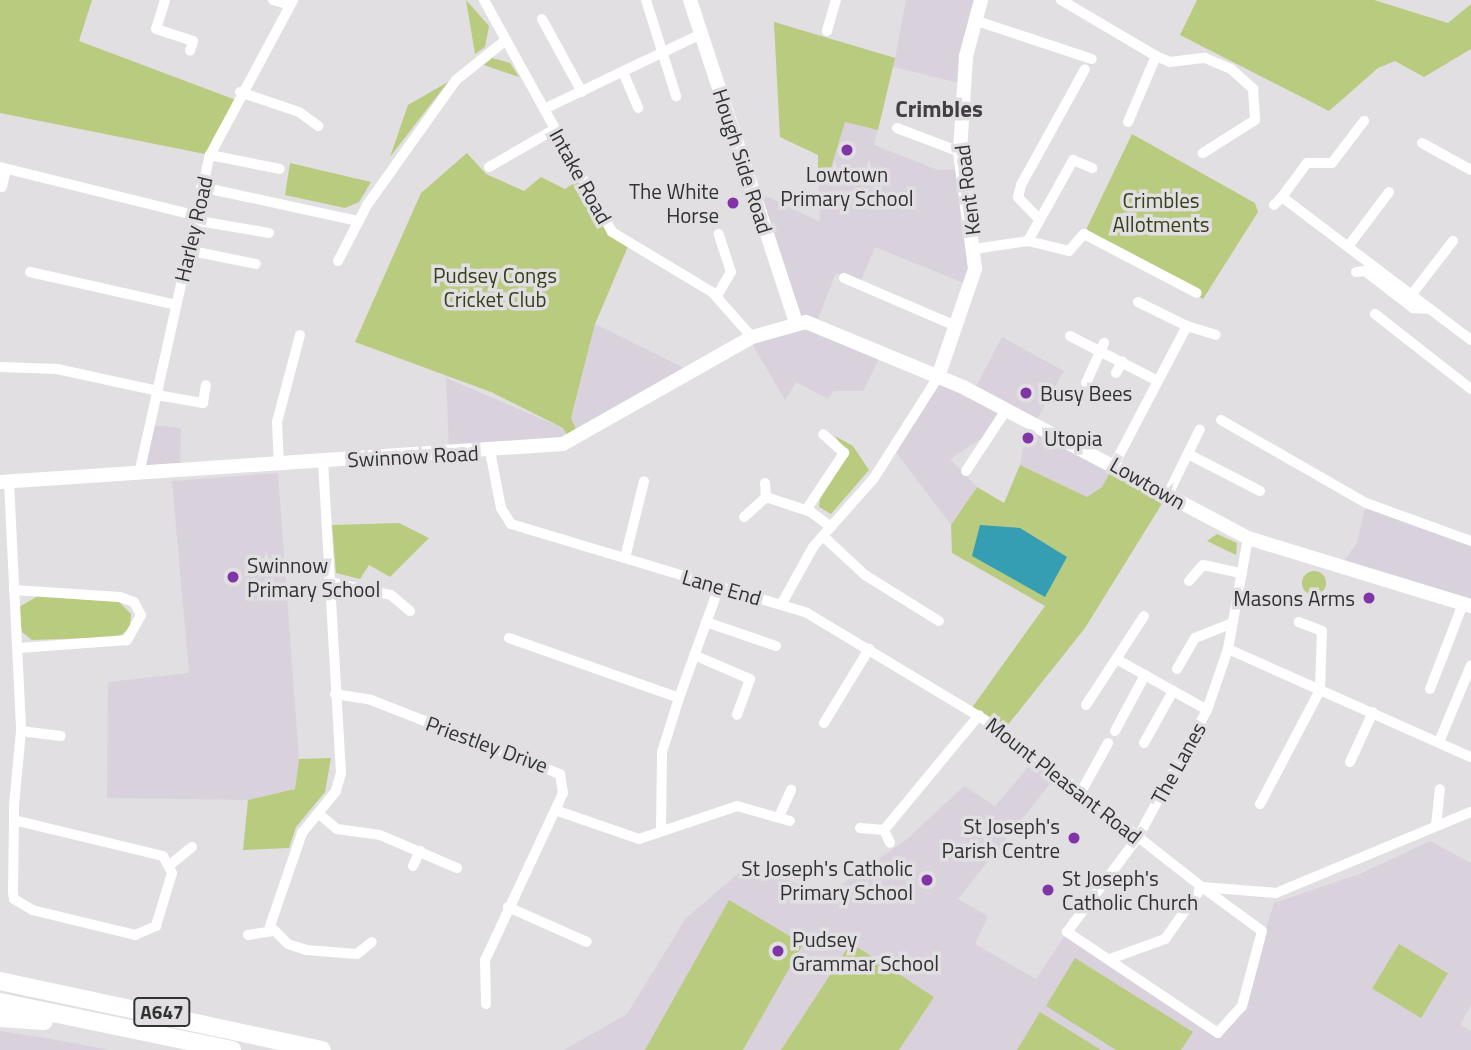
<!DOCTYPE html>
<html>
<head>
<meta charset="utf-8">
<style>
	body { margin:0 }
	#map { position:relative; width:1471px; height:1050px; overflow:hidden; background:#e1dfe2; font-family:"Titillium Web",sans-serif }
	div>[style] { position:absolute }
	[style*='--x'] { left:calc(var(--x)*1px); top:calc(var(--y)*1px); width:calc(var(--w)*1px); rotate:calc(var(--a)*1deg) }
	.built>* { inset:0; background:#d9d2dc }
	.green>* { inset:0; background:#b9cb7e; transform-origin:0 0 }
	.round { border-radius:50% }
	.water>* { inset:0; background:#369eb3 }
	.street>* { height:10px; margin:-5px; padding:0 5px; transform-origin:5px; border-radius:5px; background:#fff }
	.secondary>* { height:14px; margin:-7px; padding:0 7px; transform-origin:7px; border-radius:7px; background:#fff }
	.highway>* { height:18px; margin:-9px; padding:0 9px; transform-origin:9px; border-radius:9px; background:#fff }
	.dots>* { width:19px; height:19px; translate:-50% -50%; box-sizing:border-box; border:4px solid #e1dfe2; border-radius:50% }
	span { translate:-50% -50%; white-space:nowrap; text-align:center; line-height:1.15; -webkit-text-stroke:7px #e1dfe2; paint-order:stroke }
	.shield-label span { padding:2px 5px; background:#e1dfe2; border:2px solid; border-radius:5px; -webkit-text-stroke-width:0 }
	.shield-label { font-size:19px; color:#323233; font-weight:700 }
	.street-label { font-size:21px; color:#323233 }
	.poi-label { font-size:21px; color:#323233 }
	.right { translate:-100% -50%; text-align:right }
	.left { translate:0 -50%; text-align:left }
	.park-label { font-size:21px; color:#363f18 }
	.neighbourhood-label { font-size:23px; color:#424043; font-weight:700 }
</style>
</head>
<body>
<div id="map">
	<div class="built">
		<div style="clip-path:polygon(906px 0,981px 0,964px 84px,893px 67px,874px 145px,938px 170px,961px 169px,971px 286px,875px 247px,860px 283px,836px 273px,816px 324px,883px 351px,863px 391px,834px 391px,828px 399px,796px 382px,785px 400px,749px 339px,795px 323px,754px 190px,820px 222px,818px 155px,780px 137px,774px 22px,895px 58px)"></div>
		<div style="clip-path:polygon(595px 324px,692px 372px,579px 436px,571px 418px)"></div>
		<div style="clip-path:polygon(1002px 337px,1064px 371px,1035px 423px,1115px 463px,1102px 487px,1087px 497px,1020px 465px,1028px 421px,1001px 408px,984px 437px,950px 459px,977px 487px,951px 525px,893px 448px,938px 377px,973px 392px)"></div>
		<div style="clip-path:polygon(446px 378px,563px 428px,570px 441px,449px 447px)"></div>
		<div style="clip-path:polygon(151px 425px,181px 428px,180px 472px,139px 474px)"></div>
		<div style="clip-path:polygon(278px 473px,299px 759px,295px 789px,248px 800px,107px 798px,108px 682px,189px 673px,172px 481px)"></div>
		<div style="clip-path:polygon(1366px 503px,1471px 541px,1471px 606px,1338px 569px,1357px 543px)"></div>
		<div style="clip-path:polygon(1037px 757px,1058px 774px,958px 899px,988px 916px,975px 944px,1036px 979px,1067px 932px,1218px 1032px,1242px 1006px,1274px 903px,1360px 874px,1430px 841px,1471px 863px,1471px 1005px,1460px 1025px,1471px 1031px,1471px 1050px,564px 1050px,627px 1014px,686px 918px,752px 862px,823px 897px,906px 840px,964px 786px,995px 806px)"></div>
		<div style="clip-path:polygon(0 1031px,51px 1039px,110px 1050px,0 1050px)"></div>
	</div>
	<div class="green">
		<div style="clip-path:polygon(0 0,92px 0,79px 41px,236px 100px,210px 155px,0 113px)"></div>
		<div style="clip-path:polygon(466px 0,489px 26px,485px 47px,475px 54px)"></div>
		<div style="clip-path:polygon(1197px 0,1374px 0,1448px 23px,1471px 4px,1471px 49px,1424px 77px,1395px 61px,1378px 68px,1329px 111px,1180px 35px)"></div>
		<div style="clip-path:polygon(774px 22px,895px 58px,878px 130px,845px 122px,830px 171px,818px 172px,818px 155px,780px 137px)"></div>
		<div style="clip-path:polygon(492px 58px,510px 63px,519px 77px,484px 65px)"></div>
		<div style="clip-path:polygon(448px 82px,420px 118px,390px 157px,408px 105px)"></div>
		<div style="clip-path:polygon(1132px 134px,1255px 203px,1258px 212px,1203px 299px,1084px 234px)"></div>
		<div style="clip-path:polygon(467px 153px,486px 174px,524px 191px,541px 177px,565px 189px,582px 178px,602px 217px,629px 244px,595px 324px,571px 418px,579px 436px,570px 441px,563px 428px,491px 392px,355px 342px,421px 193px)"></div>
		<div style="clip-path:polygon(290px 163px,371px 182px,359px 202px,345px 208px,285px 195px)"></div>
		<div style="clip-path:polygon(835px 436px,853px 446px,869px 470px,831px 514px,819px 507px,820px 499px,848px 455px)"></div>
		<div style="clip-path:polygon(1115px 463px,1168px 494px,1085px 628px,1003px 731px,971px 709px,1045px 606px,952px 553px,951px 525px,977px 487px,1004px 503px,1020px 465px,1087px 497px,1102px 487px)"></div>
		<div style="clip-path:polygon(399px 523px,429px 538px,390px 577px,369px 565px,360px 579px,336px 573px,332px 525px)"></div>
		<div style="clip-path:polygon(1217px 534px,1237px 543px,1236px 555px,1207px 541px)"></div>
		<div class="round" style="left:1302px;top:571px;width:24px;height:24px"></div>
		<div style="clip-path:polygon(38px 596px,119px 602px,131px 614px,130px 627px,119px 637px,32px 640px,22px 632px,19px 607px)"></div>
		<div style="clip-path:polygon(331px 758px,325px 792px,296px 827px,289px 848px,243px 850px,248px 800px,295px 789px,299px 759px)"></div>
		<div style="clip-path:polygon(729px 900px,803px 944px,743px 1050px,645px 1050px)"></div>
		<div style="clip-path:polygon(851px 943px,934px 997px,899px 1050px,781px 1050px)"></div>
		<div style="left:1399px;top:944px;width:57px;height:52px;rotate:31deg"></div>
		<div style="clip-path:polygon(1075px 958px,1193px 1032px,1181px 1050px,1116px 1050px,1046px 1006px)"></div>
		<div style="clip-path:polygon(1040px 1012px,1101px 1050px,1017px 1050px)"></div>
	</div>
	<div class="water">
		<div style="clip-path:polygon(980px 525px,1020px 528px,1067px 557px,1045px 597px,972px 556px)"></div>
	</div>
	<div class="street">
		<div style="--x:165;--y:0;--w:30;--a:107"></div>
		<div style="--x:156;--y:29;--w:39;--a:18"></div>
		<div style="--x:193;--y:41;--w:10;--a:107"></div>
		<div style="--x:273;--y:0;--w:18;--a:16"></div>
		<div style="--x:484;--y:0;--w:265;--a:61.1"></div>
		<div style="--x:612;--y:232;--w:117;--a:31"></div>
		<div style="--x:712;--y:292;--w:60;--a:48.4"></div>
		<div style="--x:646;--y:0;--w:101;--a:72.6"></div>
		<div style="--x:1061;--y:0;--w:110;--a:30.5"></div>
		<div style="--x:1156;--y:56;--w:15;--a:23"></div>
		<div style="--x:1170;--y:62;--w:35;--a:-7"></div>
		<div style="--x:1205;--y:58;--w:28;--a:23"></div>
		<div style="--x:1231;--y:69;--w:30;--a:42"></div>
		<div style="--x:1253;--y:89;--w:31;--a:86"></div>
		<div style="--x:1255;--y:120;--w:62;--a:147.6"></div>
		<div style="--x:542;--y:19;--w:83;--a:61.3"></div>
		<div style="--x:974;--y:20;--w:124;--a:18.3"></div>
		<div style="--x:827;--y:31;--w:32;--a:-74"></div>
		<div style="--x:623;--y:72;--w:39;--a:67"></div>
		<div style="--x:240;--y:92;--w:62;--a:18.7"></div>
		<div style="--x:299;--y:112;--w:24;--a:36"></div>
		<div style="--x:544;--y:109;--w:174;--a:-25.5"></div>
		<div style="--x:1128;--y:122;--w:72;--a:-67"></div>
		<div style="--x:897;--y:128;--w:67;--a:20.9"></div>
		<div style="--x:1422;--y:143;--w:56;--a:28.9"></div>
		<div style="--x:210;--y:155;--w:71;--a:11.3"></div>
		<div style="--x:0;--y:167;--w:200;--a:13.9"></div>
		<div style="--x:489;--y:167;--w:76;--a:-29.9"></div>
		<div style="--x:2;--y:187;--w:18;--a:-77"></div>
		<div style="--x:201;--y:187;--w:161;--a:12.2"></div>
		<div style="--x:1282;--y:197;--w:42;--a:-53.7"></div>
		<div style="--x:1307;--y:163;--w:25;--a:0"></div>
		<div style="--x:1332;--y:163;--w:53;--a:-52.7"></div>
		<div style="--x:1274;--y:205;--w:11;--a:-45"></div>
		<div style="--x:1282;--y:197;--w:237;--a:37.1"></div>
		<div style="--x:1039;--y:219;--w:30;--a:-134"></div>
		<div style="--x:1018;--y:197;--w:12;--a:-76"></div>
		<div style="--x:1021;--y:185;--w:132;--a:-61.1"></div>
		<div style="--x:193;--y:220;--w:77;--a:9.7"></div>
		<div style="--x:1028;--y:241;--w:42;--a:13.7"></div>
		<div style="--x:1069;--y:251;--w:23;--a:-49"></div>
		<div style="--x:1084;--y:234;--w:127;--a:27.6"></div>
		<div style="--x:1350;--y:244;--w:65;--a:-53.1"></div>
		<div style="--x:974;--y:249;--w:55;--a:-8.4"></div>
		<div style="--x:1028;--y:241;--w:93;--a:-60.9"></div>
		<div style="--x:1073;--y:160;--w:21;--a:23"></div>
		<div style="--x:187;--y:250;--w:70;--a:11.5"></div>
		<div style="--x:338;--y:261;--w:63;--a:-62.6"></div>
		<div style="--x:367;--y:205;--w:153;--a:-54.5"></div>
		<div style="--x:456;--y:80;--w:64;--a:-38.7"></div>
		<div style="--x:30;--y:272;--w:150;--a:12.7"></div>
		<div style="--x:1356;--y:272;--w:9;--a:-6"></div>
		<div style="--x:1365;--y:271;--w:61;--a:37.6"></div>
		<div style="--x:1413;--y:308;--w:17;--a:3"></div>
		<div style="--x:844;--y:278;--w:122;--a:23.2"></div>
		<div style="--x:1412;--y:294;--w:67;--a:-52.3"></div>
		<div style="--x:717;--y:296;--w:28;--a:-60"></div>
		<div style="--x:731;--y:272;--w:40;--a:-108"></div>
		<div style="--x:1138;--y:302;--w:55;--a:26.1"></div>
		<div style="--x:1375;--y:314;--w:122;--a:38"></div>
		<div style="--x:1070;--y:336;--w:97;--a:27.1"></div>
		<div style="--x:0;--y:367;--w:57;--a:2"></div>
		<div style="--x:57;--y:369;--w:103;--a:12.3"></div>
		<div style="--x:1116;--y:373;--w:13;--a:-61"></div>
		<div style="--x:1086;--y:383;--w:44;--a:-65.8"></div>
		<div style="--x:157;--y:395;--w:47;--a:9.9"></div>
		<div style="--x:203;--y:403;--w:18;--a:-81"></div>
		<div style="--x:1221;--y:420;--w:167;--a:29.8"></div>
		<div style="--x:1366;--y:503;--w:112;--a:19.9"></div>
		<div style="--x:490;--y:451;--w:58;--a:79.1"></div>
		<div style="--x:501;--y:508;--w:19;--a:58"></div>
		<div style="--x:511;--y:524;--w:309;--a:16.7"></div>
		<div style="--x:807;--y:613;--w:229;--a:31"></div>
		<div style="--x:1003;--y:731;--w:253;--a:38.1"></div>
		<div style="--x:1202;--y:887;--w:74;--a:4.6"></div>
		<div style="--x:1276;--y:893;--w:211;--a:-22.6"></div>
		<div style="--x:1188;--y:454;--w:81;--a:27.2"></div>
		<div style="--x:323;--y:461;--w:313;--a:86.7"></div>
		<div style="--x:341;--y:773;--w:19;--a:106"></div>
		<div style="--x:336;--y:791;--w:54;--a:129"></div>
		<div style="--x:302;--y:833;--w:98;--a:109"></div>
		<div style="--x:270;--y:926;--w:25;--a:45"></div>
		<div style="--x:288;--y:944;--w:19;--a:18"></div>
		<div style="--x:306;--y:950;--w:51;--a:4.5"></div>
		<div style="--x:357;--y:954;--w:19;--a:-39"></div>
		<div style="--x:1115;--y:463;--w:155;--a:-62.3"></div>
		<div style="--x:1187;--y:326;--w:30;--a:17"></div>
		<div style="--x:279;--y:465;--w:43;--a:-92.7"></div>
		<div style="--x:277;--y:422;--w:90;--a:-75.2"></div>
		<div style="--x:966;--y:471;--w:73;--a:-56.7"></div>
		<div style="--x:139;--y:474;--w:327;--a:-77.5"></div>
		<div style="--x:210;--y:155;--w:176;--a:-61.8"></div>
		<div style="--x:9;--y:482;--w:249;--a:87.2"></div>
		<div style="--x:21;--y:731;--w:74;--a:95.4"></div>
		<div style="--x:14;--y:805;--w:15;--a:90"></div>
		<div style="--x:14;--y:820;--w:72;--a:90.8"></div>
		<div style="--x:13;--y:892;--w:7;--a:82"></div>
		<div style="--x:14;--y:899;--w:21;--a:31"></div>
		<div style="--x:32;--y:910;--w:106;--a:13.6"></div>
		<div style="--x:135;--y:935;--w:23;--a:-23"></div>
		<div style="--x:156;--y:926;--w:55;--a:-73.2"></div>
		<div style="--x:172;--y:873;--w:19;--a:-118"></div>
		<div style="--x:163;--y:856;--w:153;--a:-166.4"></div>
		<div style="--x:765;--y:483;--w:14;--a:86"></div>
		<div style="--x:1168;--y:494;--w:72;--a:-63.8"></div>
		<div style="--x:806;--y:510;--w:69;--a:-56.3"></div>
		<div style="--x:844;--y:453;--w:28;--a:-138"></div>
		<div style="--x:744;--y:517;--w:30;--a:-42"></div>
		<div style="--x:766;--y:497;--w:47;--a:18.4"></div>
		<div style="--x:811;--y:512;--w:25;--a:37"></div>
		<div style="--x:823;--y:536;--w:57;--a:42.9"></div>
		<div style="--x:865;--y:575;--w:87;--a:31.9"></div>
		<div style="--x:625;--y:558;--w:79;--a:-76.1"></div>
		<div style="--x:1189;--y:581;--w:21;--a:-49"></div>
		<div style="--x:1203;--y:565;--w:40;--a:12"></div>
		<div style="--x:329;--y:582;--w:63;--a:11.8"></div>
		<div style="--x:391;--y:595;--w:25;--a:40"></div>
		<div style="--x:14;--y:590;--w:106;--a:3.8"></div>
		<div style="--x:120;--y:597;--w:15;--a:20"></div>
		<div style="--x:134;--y:602;--w:15;--a:62"></div>
		<div style="--x:141;--y:615;--w:29;--a:119"></div>
		<div style="--x:127;--y:640;--w:108;--a:175.8"></div>
		<div style="--x:781;--y:605;--w:66;--a:-61.1"></div>
		<div style="--x:813;--y:547;--w:92;--a:-48.5"></div>
		<div style="--x:874;--y:478;--w:120;--a:-57.6"></div>
		<div style="--x:706;--y:622;--w:74;--a:18.9"></div>
		<div style="--x:509;--y:638;--w:180;--a:19.4"></div>
		<div style="--x:679;--y:698;--w:118;--a:-70.2"></div>
		<div style="--x:1228;--y:649;--w:266;--a:24"></div>
		<div style="--x:694;--y:655;--w:61;--a:23.2"></div>
		<div style="--x:750;--y:679;--w:38;--a:110"></div>
		<div style="--x:1118;--y:660;--w:102;--a:29.3"></div>
		<div style="--x:1177;--y:669;--w:36;--a:-60"></div>
		<div style="--x:1195;--y:638;--w:40;--a:-22"></div>
		<div style="--x:1430;--y:689;--w:91;--a:-68.8"></div>
		<div style="--x:335;--y:694;--w:36;--a:9"></div>
		<div style="--x:371;--y:700;--w:203;--a:21.4"></div>
		<div style="--x:560;--y:774;--w:19;--a:81"></div>
		<div style="--x:563;--y:793;--w:184;--a:115"></div>
		<div style="--x:485;--y:960;--w:44;--a:88.7"></div>
		<div style="--x:1086;--y:705;--w:106;--a:-56.9"></div>
		<div style="--x:824;--y:723;--w:87;--a:-58.7"></div>
		<div style="--x:21;--y:731;--w:40;--a:7.1"></div>
		<div style="--x:1115;--y:731;--w:64;--a:-61.8"></div>
		<div style="--x:1439;--y:742;--w:83;--a:-67.4"></div>
		<div style="--x:1144;--y:743;--w:60;--a:-60.9"></div>
		<div style="--x:1350;--y:762;--w:55;--a:-65.3"></div>
		<div style="--x:1081;--y:792;--w:56;--a:-61.1"></div>
		<div style="--x:1260;--y:804;--w:129;--a:-62.2"></div>
		<div style="--x:1320;--y:690;--w:59;--a:-88.1"></div>
		<div style="--x:1322;--y:631;--w:25;--a:-159"></div>
		<div style="--x:555;--y:810;--w:89;--a:19"></div>
		<div style="--x:639;--y:839;--w:103;--a:-18.6"></div>
		<div style="--x:737;--y:806;--w:55;--a:15.8"></div>
		<div style="--x:319;--y:814;--w:23;--a:40"></div>
		<div style="--x:337;--y:829;--w:43;--a:7.9"></div>
		<div style="--x:380;--y:835;--w:84;--a:23.2"></div>
		<div style="--x:779;--y:817;--w:30;--a:-66"></div>
		<div style="--x:1436;--y:826;--w:37;--a:-84"></div>
		<div style="--x:661;--y:828;--w:76;--a:-89.2"></div>
		<div style="--x:662;--y:752;--w:57;--a:-72.5"></div>
		<div style="--x:860;--y:828;--w:24;--a:5"></div>
		<div style="--x:884;--y:830;--w:149;--a:-50.4"></div>
		<div style="--x:884;--y:830;--w:14;--a:65"></div>
		<div style="--x:171;--y:864;--w:27;--a:-39"></div>
		<div style="--x:413;--y:866;--w:17;--a:-65"></div>
		<div style="--x:508;--y:907;--w:86;--a:23.9"></div>
		<div style="--x:248;--y:935;--w:24;--a:-9"></div>
		<div style="--x:1110;--y:959;--w:59;--a:-20"></div>
		<div style="--x:1165;--y:939;--w:64;--a:-54.6"></div>
		<div style="--x:1202;--y:887;--w:74;--a:36.3"></div>
		<div style="--x:1262;--y:931;--w:78;--a:104.9"></div>
		<div style="--x:1242;--y:1006;--w:36;--a:132"></div>
		<div style="--x:1218;--y:1033;--w:182;--a:-146.2"></div>
		<div style="--x:1067;--y:932;--w:119;--a:-53.2"></div>
		<div style="--x:1138;--y:837;--w:145;--a:-61.5"></div>
		<div style="--x:1207;--y:710;--w:65;--a:-71"></div>
		<div style="--x:1228;--y:649;--w:113;--a:-79.8"></div>
	</div>
	<div class="secondary">
		<div style="--x:690;--y:0;--w:340;--a:71.8"></div>
		<div style="--x:938;--y:377;--w:114;--a:-71.1"></div>
		<div style="--x:975;--y:269;--w:118;--a:-97.3"></div>
		<div style="--x:960;--y:152;--w:96;--a:-86.4"></div>
		<div style="--x:966;--y:56;--w:58;--a:-75"></div>
		<div style="--x:0;--y:482;--w:564;--a:-3.86"></div>
		<div style="--x:563;--y:444;--w:217;--a:-29.5"></div>
		<div style="--x:752;--y:337;--w:56;--a:-15.5"></div>
		<div style="--x:806;--y:322;--w:170;--a:22.5"></div>
		<div style="--x:963;--y:387;--w:323;--a:27.9"></div>
		<div style="--x:1248;--y:538;--w:233;--a:17"></div>
	</div>
	<div class="highway">
		<div style="--x:0;--y:981;--w:329;--a:12.1"></div>
		<div style="--x:0;--y:1002;--w:237;--a:11.7"></div>
		<div style="--x:0;--y:1018;--w:44;--a:3.9"></div>
	</div>
	<div class="dots">
		<div style="left:847px;top:150px;background:#8035a7"></div>
		<div style="left:733px;top:203px;background:#8035a7"></div>
		<div style="left:1026px;top:393px;background:#8035a7"></div>
		<div style="left:1028px;top:438px;background:#8035a7"></div>
		<div style="left:233px;top:577px;background:#8035a7"></div>
		<div style="left:1369px;top:598px;background:#8035a7"></div>
		<div style="left:1074px;top:838px;background:#8035a7"></div>
		<div style="left:927px;top:880px;background:#8035a7"></div>
		<div style="left:1048px;top:890px;background:#8035a7"></div>
		<div style="left:778px;top:951px;background:#8035a7"></div>
	</div>
	<div class="shield-label">
		<span style="left:162px;top:1012px">A647</span>
	</div>
	<div class="street-label">
		<span style="left:743px;top:161px;rotate:72deg">Hough Side Road</span>
		<span style="left:581px;top:176px;rotate:61deg">Intake Road</span>
		<span style="left:967px;top:190px;rotate:-97deg">Kent Road</span>
		<span style="left:193px;top:229px;rotate:-77deg">Harley Road</span>
		<span style="left:413px;top:456px;rotate:-3deg">Swinnow Road</span>
		<span style="left:1148px;top:483px;rotate:30deg">Lowtown</span>
		<span style="left:722px;top:587px;rotate:16deg">Lane End</span>
		<span style="left:487px;top:744px;rotate:20deg">Priestley Drive</span>
		<span style="left:1178px;top:763px;rotate:-61deg">The Lanes</span>
		<span style="left:1064px;top:780px;rotate:38deg">Mount Pleasant Road</span>
	</div>
	<div class="poi-label">
		<span style="left:847px;top:186px">Lowtown<br>Primary School</span>
		<span class="right" style="left:719px;top:203px">The White<br>Horse</span>
		<span class="left" style="left:1040px;top:393px">Busy Bees</span>
		<span class="left" style="left:1044px;top:438px">Utopia</span>
		<span class="left" style="left:247px;top:577px">Swinnow<br>Primary School</span>
		<span class="right" style="left:1355px;top:598px">Masons Arms</span>
		<span class="right" style="left:1060px;top:838px">St Joseph's<br>Parish Centre</span>
		<span class="right" style="left:913px;top:880px">St Joseph's Catholic<br>Primary School</span>
		<span class="left" style="left:1062px;top:890px">St Joseph's<br>Catholic Church</span>
		<span class="left" style="left:792px;top:951px">Pudsey<br>Grammar School</span>
	</div>
	<div class="park-label">
		<span style="left:1161px;top:212px">Crimbles<br>Allotments</span>
		<span style="left:495px;top:287px">Pudsey Congs<br>Cricket Club</span>
	</div>
	<div class="neighbourhood-label">
		<span style="left:939px;top:109px">Crimbles</span>
	</div>
</div>
</body>
</html>
